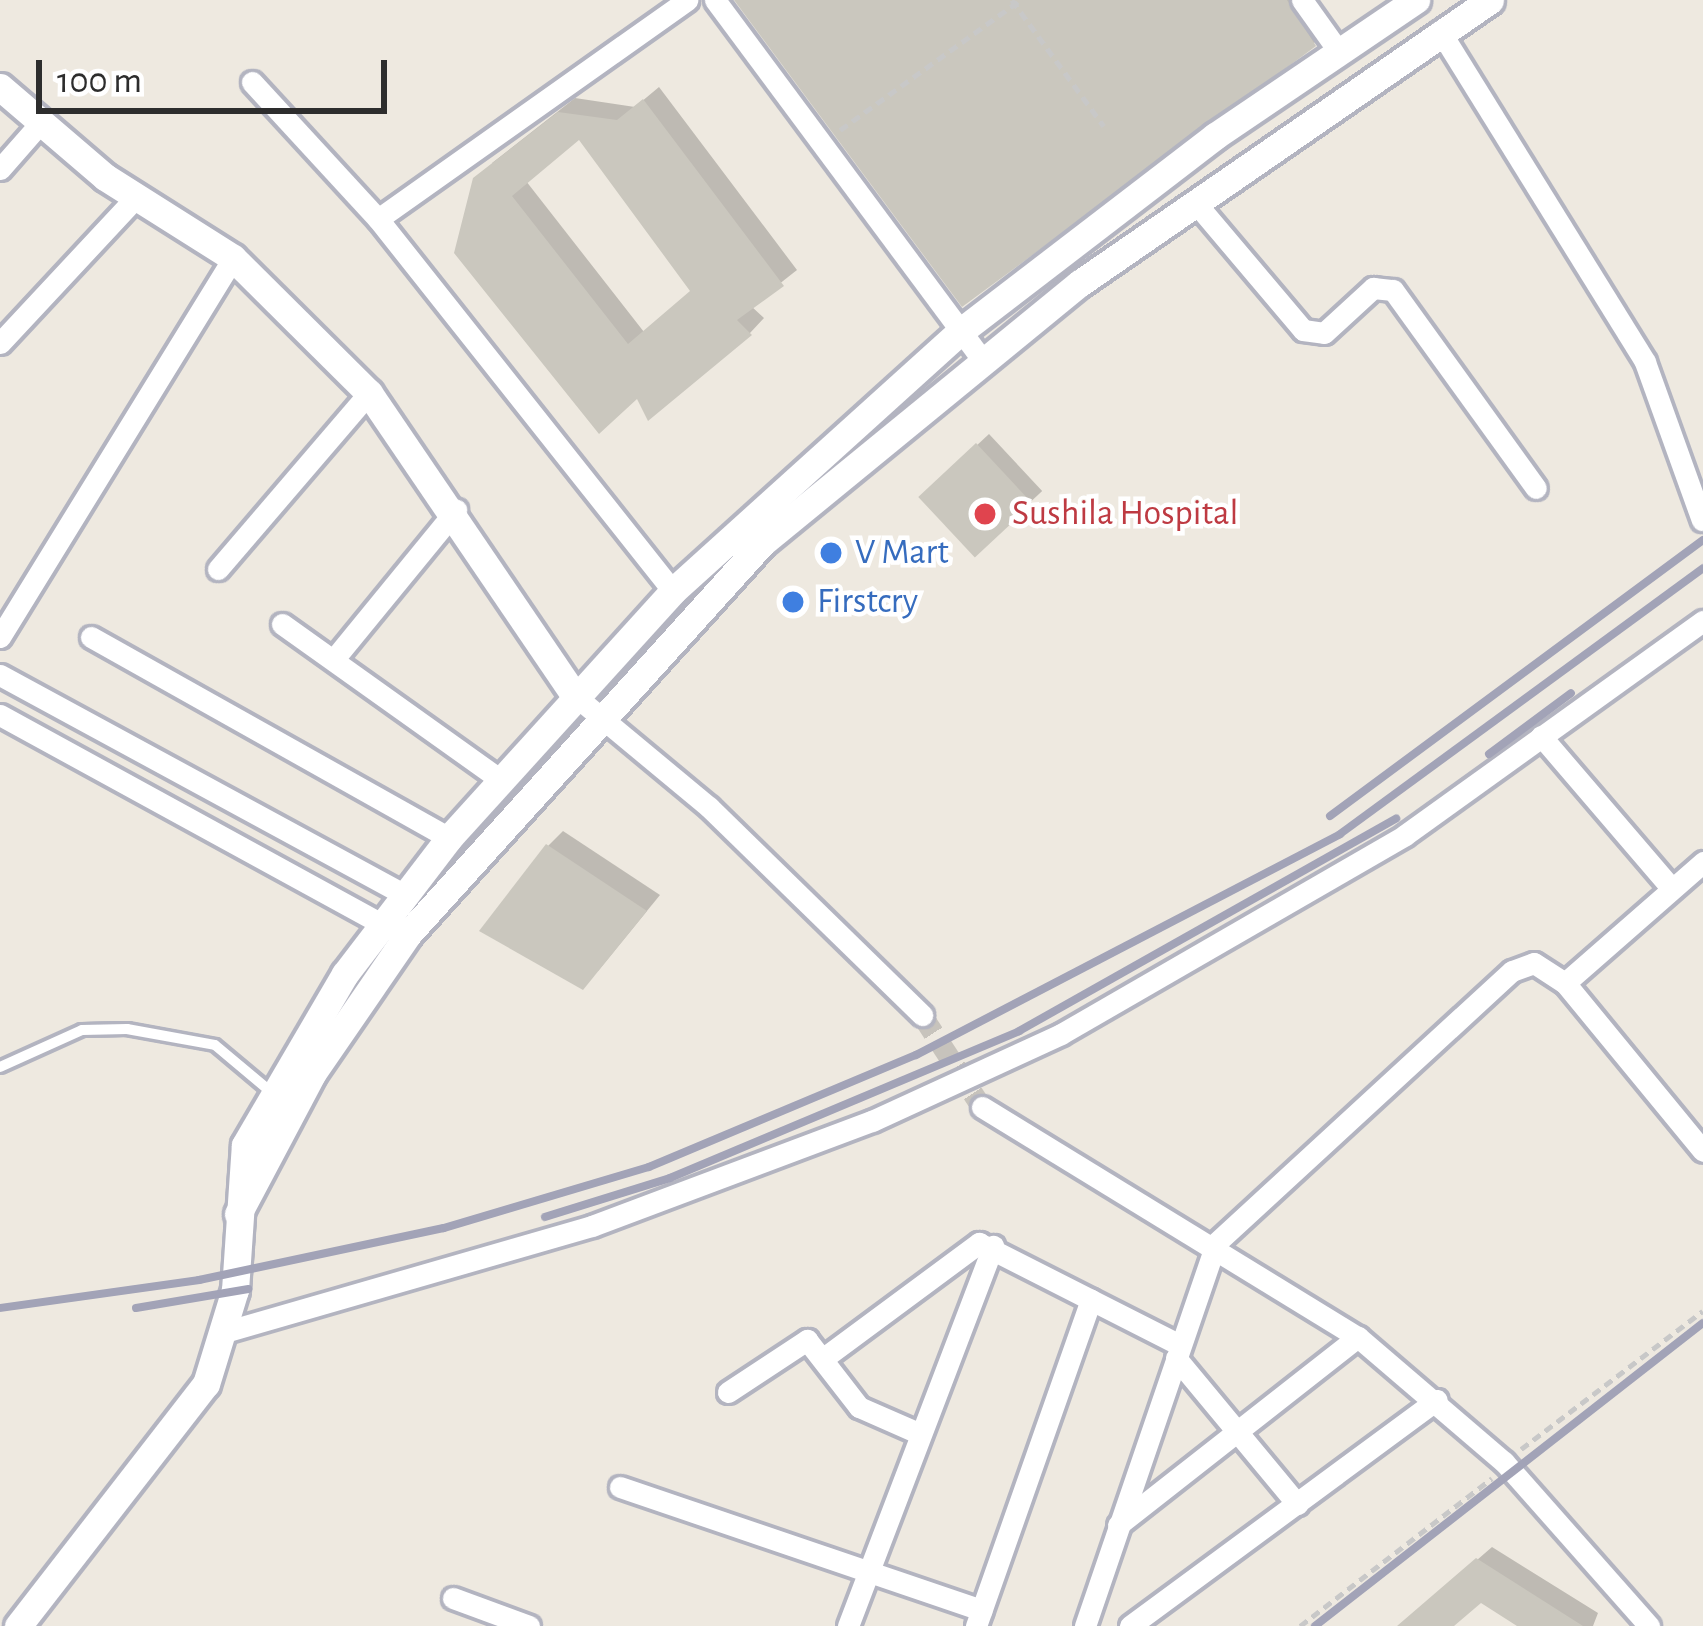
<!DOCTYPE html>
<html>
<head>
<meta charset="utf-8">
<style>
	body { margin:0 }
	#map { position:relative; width:1703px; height:1626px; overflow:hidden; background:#eee9e0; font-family:"Alegreya Sans",sans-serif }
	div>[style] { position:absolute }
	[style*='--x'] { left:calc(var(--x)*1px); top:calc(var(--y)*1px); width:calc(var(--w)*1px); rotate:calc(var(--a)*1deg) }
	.shadow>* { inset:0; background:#0003; transform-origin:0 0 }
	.building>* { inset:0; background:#cac7be; transform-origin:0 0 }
	.street-tunnel>* { height:21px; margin-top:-10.5px; transform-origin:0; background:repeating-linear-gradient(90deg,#c7c3bc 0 21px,transparent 0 31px) }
	.path>* { height:4.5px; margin-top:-2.25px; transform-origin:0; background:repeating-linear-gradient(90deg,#c8c8c8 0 9px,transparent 0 15px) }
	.roads { filter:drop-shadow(3px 0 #b3b4c0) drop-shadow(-3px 0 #b3b4c0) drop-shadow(0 3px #b3b4c0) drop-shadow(0 -3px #b3b4c0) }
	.lane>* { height:10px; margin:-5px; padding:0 5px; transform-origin:5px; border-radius:5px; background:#fff }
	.street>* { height:21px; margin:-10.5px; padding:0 10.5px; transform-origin:10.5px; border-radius:10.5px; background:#fff }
	.secondary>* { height:27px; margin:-13.5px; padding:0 13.5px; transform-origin:13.5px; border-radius:13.5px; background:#fff }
	.rail>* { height:8px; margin:-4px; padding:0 4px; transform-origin:4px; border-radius:4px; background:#a2a3b7 }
	.dots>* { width:33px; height:33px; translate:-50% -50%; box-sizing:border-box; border:6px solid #fff; border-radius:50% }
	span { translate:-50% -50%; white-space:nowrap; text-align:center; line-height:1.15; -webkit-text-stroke:9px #fff; paint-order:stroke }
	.health-label { font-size:36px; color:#be3a42 }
	.left { translate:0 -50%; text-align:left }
	.shop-label { font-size:36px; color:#366cbe }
	.scale { position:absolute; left:36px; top:60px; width:351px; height:54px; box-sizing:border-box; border:6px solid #2d2d2d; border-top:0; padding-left:15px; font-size:36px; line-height:42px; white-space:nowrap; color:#2d2d2d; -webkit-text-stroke:9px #fff; paint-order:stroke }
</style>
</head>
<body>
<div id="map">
	<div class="shadow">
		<div style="clip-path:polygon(737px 0,1309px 0,1329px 28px,1314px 43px)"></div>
		<div style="clip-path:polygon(evenodd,659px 87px,797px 270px,751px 306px,764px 318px,750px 333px,649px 416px,638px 394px,600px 430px,492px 163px,575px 98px,635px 107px,659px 87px,580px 135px,693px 290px,644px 332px,526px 181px,580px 135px)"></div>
		<div style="left:989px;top:434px;width:78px;height:91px;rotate:47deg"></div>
		<div style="clip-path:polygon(563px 831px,660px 895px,598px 971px,548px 846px)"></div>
		<div style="clip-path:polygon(1492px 1547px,1598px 1613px,1593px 1626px,1522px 1626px,1481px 1599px,1449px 1626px,1401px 1626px)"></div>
	</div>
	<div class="building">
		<div style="clip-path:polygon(734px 0,1287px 0,1316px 46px,962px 307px)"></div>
		<div style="clip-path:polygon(evenodd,643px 99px,784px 286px,737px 320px,752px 335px,648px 421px,637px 399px,599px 434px,454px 253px,473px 178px,558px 112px,617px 120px,643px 99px,579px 140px,690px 291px,628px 344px,512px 196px,579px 140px)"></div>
		<div style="left:976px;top:443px;width:83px;height:79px;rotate:47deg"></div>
		<div style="clip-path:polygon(546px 844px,647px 911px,583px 990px,479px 931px)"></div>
		<div style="clip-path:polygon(1476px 1558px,1583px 1626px,1517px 1626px,1481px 1603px,1454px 1626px,1397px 1626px)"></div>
	</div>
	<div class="street-tunnel">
		<div style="--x:922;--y:1015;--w:110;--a:56.9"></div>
	</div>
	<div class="path">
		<div style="--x:1012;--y:0;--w:156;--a:53.9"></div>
		<div style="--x:840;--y:130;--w:222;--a:-35.8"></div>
		<div style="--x:1521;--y:1449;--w:228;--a:-37.2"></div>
		<div style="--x:1300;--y:1626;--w:242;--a:-37.6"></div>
	</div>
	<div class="roads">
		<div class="lane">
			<div style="--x:0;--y:1067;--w:90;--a:-24.3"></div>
			<div style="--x:82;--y:1030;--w:45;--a:-1.3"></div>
			<div style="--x:127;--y:1029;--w:89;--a:10.3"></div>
			<div style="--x:215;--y:1045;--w:73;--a:40"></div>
		</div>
		<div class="street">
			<div style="--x:715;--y:0;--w:447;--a:53.4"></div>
			<div style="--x:1302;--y:0;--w:60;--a:54.5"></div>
			<div style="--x:1440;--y:31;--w:389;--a:58.2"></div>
			<div style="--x:1645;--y:362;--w:168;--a:70.2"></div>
			<div style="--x:252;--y:82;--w:186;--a:47.4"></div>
			<div style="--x:378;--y:219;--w:475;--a:51.6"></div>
			<div style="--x:0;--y:169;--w:65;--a:-48.7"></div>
			<div style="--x:1194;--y:201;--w:169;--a:49.8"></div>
			<div style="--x:1303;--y:330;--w:21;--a:8"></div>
			<div style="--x:1324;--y:333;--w:67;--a:-42.6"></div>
			<div style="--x:1373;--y:288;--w:20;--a:6"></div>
			<div style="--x:1393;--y:290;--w:244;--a:54.2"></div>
			<div style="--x:378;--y:219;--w:379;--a:-35.3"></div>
			<div style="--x:0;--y:343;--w:202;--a:-47"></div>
			<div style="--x:218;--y:569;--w:232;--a:-49.4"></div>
			<div style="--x:282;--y:624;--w:269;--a:35.5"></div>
			<div style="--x:0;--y:637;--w:445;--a:-58.4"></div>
			<div style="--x:91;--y:637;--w:411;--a:29.3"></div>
			<div style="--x:334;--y:659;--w:193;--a:-50.7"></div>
			<div style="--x:0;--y:675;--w:461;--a:28.5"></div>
			<div style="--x:574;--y:695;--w:175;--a:39.7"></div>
			<div style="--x:709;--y:807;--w:298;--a:44.3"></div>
			<div style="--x:0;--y:715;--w:449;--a:28.7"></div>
			<div style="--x:1541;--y:736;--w:201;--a:49.4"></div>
			<div style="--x:1565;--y:983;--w:184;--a:-41.2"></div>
			<div style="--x:982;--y:1107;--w:441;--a:31.5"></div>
			<div style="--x:1358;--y:1337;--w:192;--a:40.6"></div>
			<div style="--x:1504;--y:1462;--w:219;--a:48.5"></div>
			<div style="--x:228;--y:1331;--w:379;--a:-16.1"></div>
			<div style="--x:592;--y:1226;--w:299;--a:-20.6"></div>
			<div style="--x:872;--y:1121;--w:208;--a:-24.7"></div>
			<div style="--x:1061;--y:1034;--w:397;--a:-30"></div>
			<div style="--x:1405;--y:835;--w:367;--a:-35.7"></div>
			<div style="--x:825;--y:1357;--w:192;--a:-36.5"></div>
			<div style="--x:979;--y:1243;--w:225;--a:26.9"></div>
			<div style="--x:1176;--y:1358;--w:190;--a:50.3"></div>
			<div style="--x:728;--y:1392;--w:95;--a:-33.4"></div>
			<div style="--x:807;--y:1340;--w:85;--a:52.2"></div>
			<div style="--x:859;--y:1407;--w:62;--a:23.7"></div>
			<div style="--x:620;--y:1487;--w:382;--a:18.8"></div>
			<div style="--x:1118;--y:1525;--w:305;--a:-38.1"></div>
			<div style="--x:453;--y:1598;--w:81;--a:20.2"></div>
			<div style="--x:848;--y:1626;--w:407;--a:-69.1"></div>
			<div style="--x:976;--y:1626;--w:346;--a:-70.6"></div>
			<div style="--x:1085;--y:1626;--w:405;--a:-71.1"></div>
			<div style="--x:1216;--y:1243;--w:402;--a:-42.6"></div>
			<div style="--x:1512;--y:971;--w:23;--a:-20"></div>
			<div style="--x:1534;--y:963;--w:37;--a:33"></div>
			<div style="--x:1565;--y:983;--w:217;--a:50.6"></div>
			<div style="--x:1130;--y:1626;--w:381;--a:-36.4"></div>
		</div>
		<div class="secondary">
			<div style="--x:0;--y:87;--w:138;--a:40.6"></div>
			<div style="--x:105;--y:177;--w:151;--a:32.3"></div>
			<div style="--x:233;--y:258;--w:192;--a:44.8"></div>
			<div style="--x:369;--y:393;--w:365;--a:55.8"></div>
			<div style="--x:238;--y:1214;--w:158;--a:-62.1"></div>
			<div style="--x:312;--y:1074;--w:171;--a:-55.5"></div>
			<div style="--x:409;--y:933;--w:526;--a:-47.85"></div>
			<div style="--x:762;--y:543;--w:411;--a:-39.3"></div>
			<div style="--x:1080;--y:283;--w:498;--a:-34.6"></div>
			<div style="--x:18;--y:1626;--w:306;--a:-52.2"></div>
			<div style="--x:206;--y:1384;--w:98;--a:-72.9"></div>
			<div style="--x:235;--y:1290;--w:145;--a:-86.1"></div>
			<div style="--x:245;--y:1145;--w:198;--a:-59.7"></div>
			<div style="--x:345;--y:974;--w:171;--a:-52.6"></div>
			<div style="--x:449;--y:838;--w:333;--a:-47.8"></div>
			<div style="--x:673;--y:591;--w:388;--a:-42.1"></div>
			<div style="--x:961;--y:331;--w:320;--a:-37.5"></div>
			<div style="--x:1215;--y:136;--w:243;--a:-34.1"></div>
		</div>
	</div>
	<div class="rail">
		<div style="--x:1489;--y:754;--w:102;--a:-36.6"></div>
		<div style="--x:1330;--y:816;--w:464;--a:-36.5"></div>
		<div style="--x:545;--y:1217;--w:131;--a:-17.3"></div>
		<div style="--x:670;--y:1178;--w:379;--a:-22.8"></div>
		<div style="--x:1019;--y:1031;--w:433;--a:-29.4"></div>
		<div style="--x:0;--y:1308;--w:201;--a:-8"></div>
		<div style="--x:199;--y:1280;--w:250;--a:-12"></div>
		<div style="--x:444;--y:1228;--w:214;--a:-16.6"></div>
		<div style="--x:649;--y:1167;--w:290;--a:-22.8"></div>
		<div style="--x:916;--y:1055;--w:478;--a:-27.5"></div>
		<div style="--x:1340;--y:834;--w:450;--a:-36.2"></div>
		<div style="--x:136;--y:1308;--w:114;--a:-9.6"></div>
		<div style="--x:1315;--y:1626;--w:492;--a:-38"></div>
	</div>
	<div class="dots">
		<div style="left:985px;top:514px;background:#e0444e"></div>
		<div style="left:831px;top:553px;background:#3f7fe0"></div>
		<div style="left:793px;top:602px;background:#3f7fe0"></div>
	</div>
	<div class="health-label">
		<span class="left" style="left:1012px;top:514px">Sushila Hospital</span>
	</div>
	<div class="shop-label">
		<span class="left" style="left:855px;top:553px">V Mart</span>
		<span class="left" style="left:817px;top:602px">Firstcry</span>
	</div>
	<div class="scale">100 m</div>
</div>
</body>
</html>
